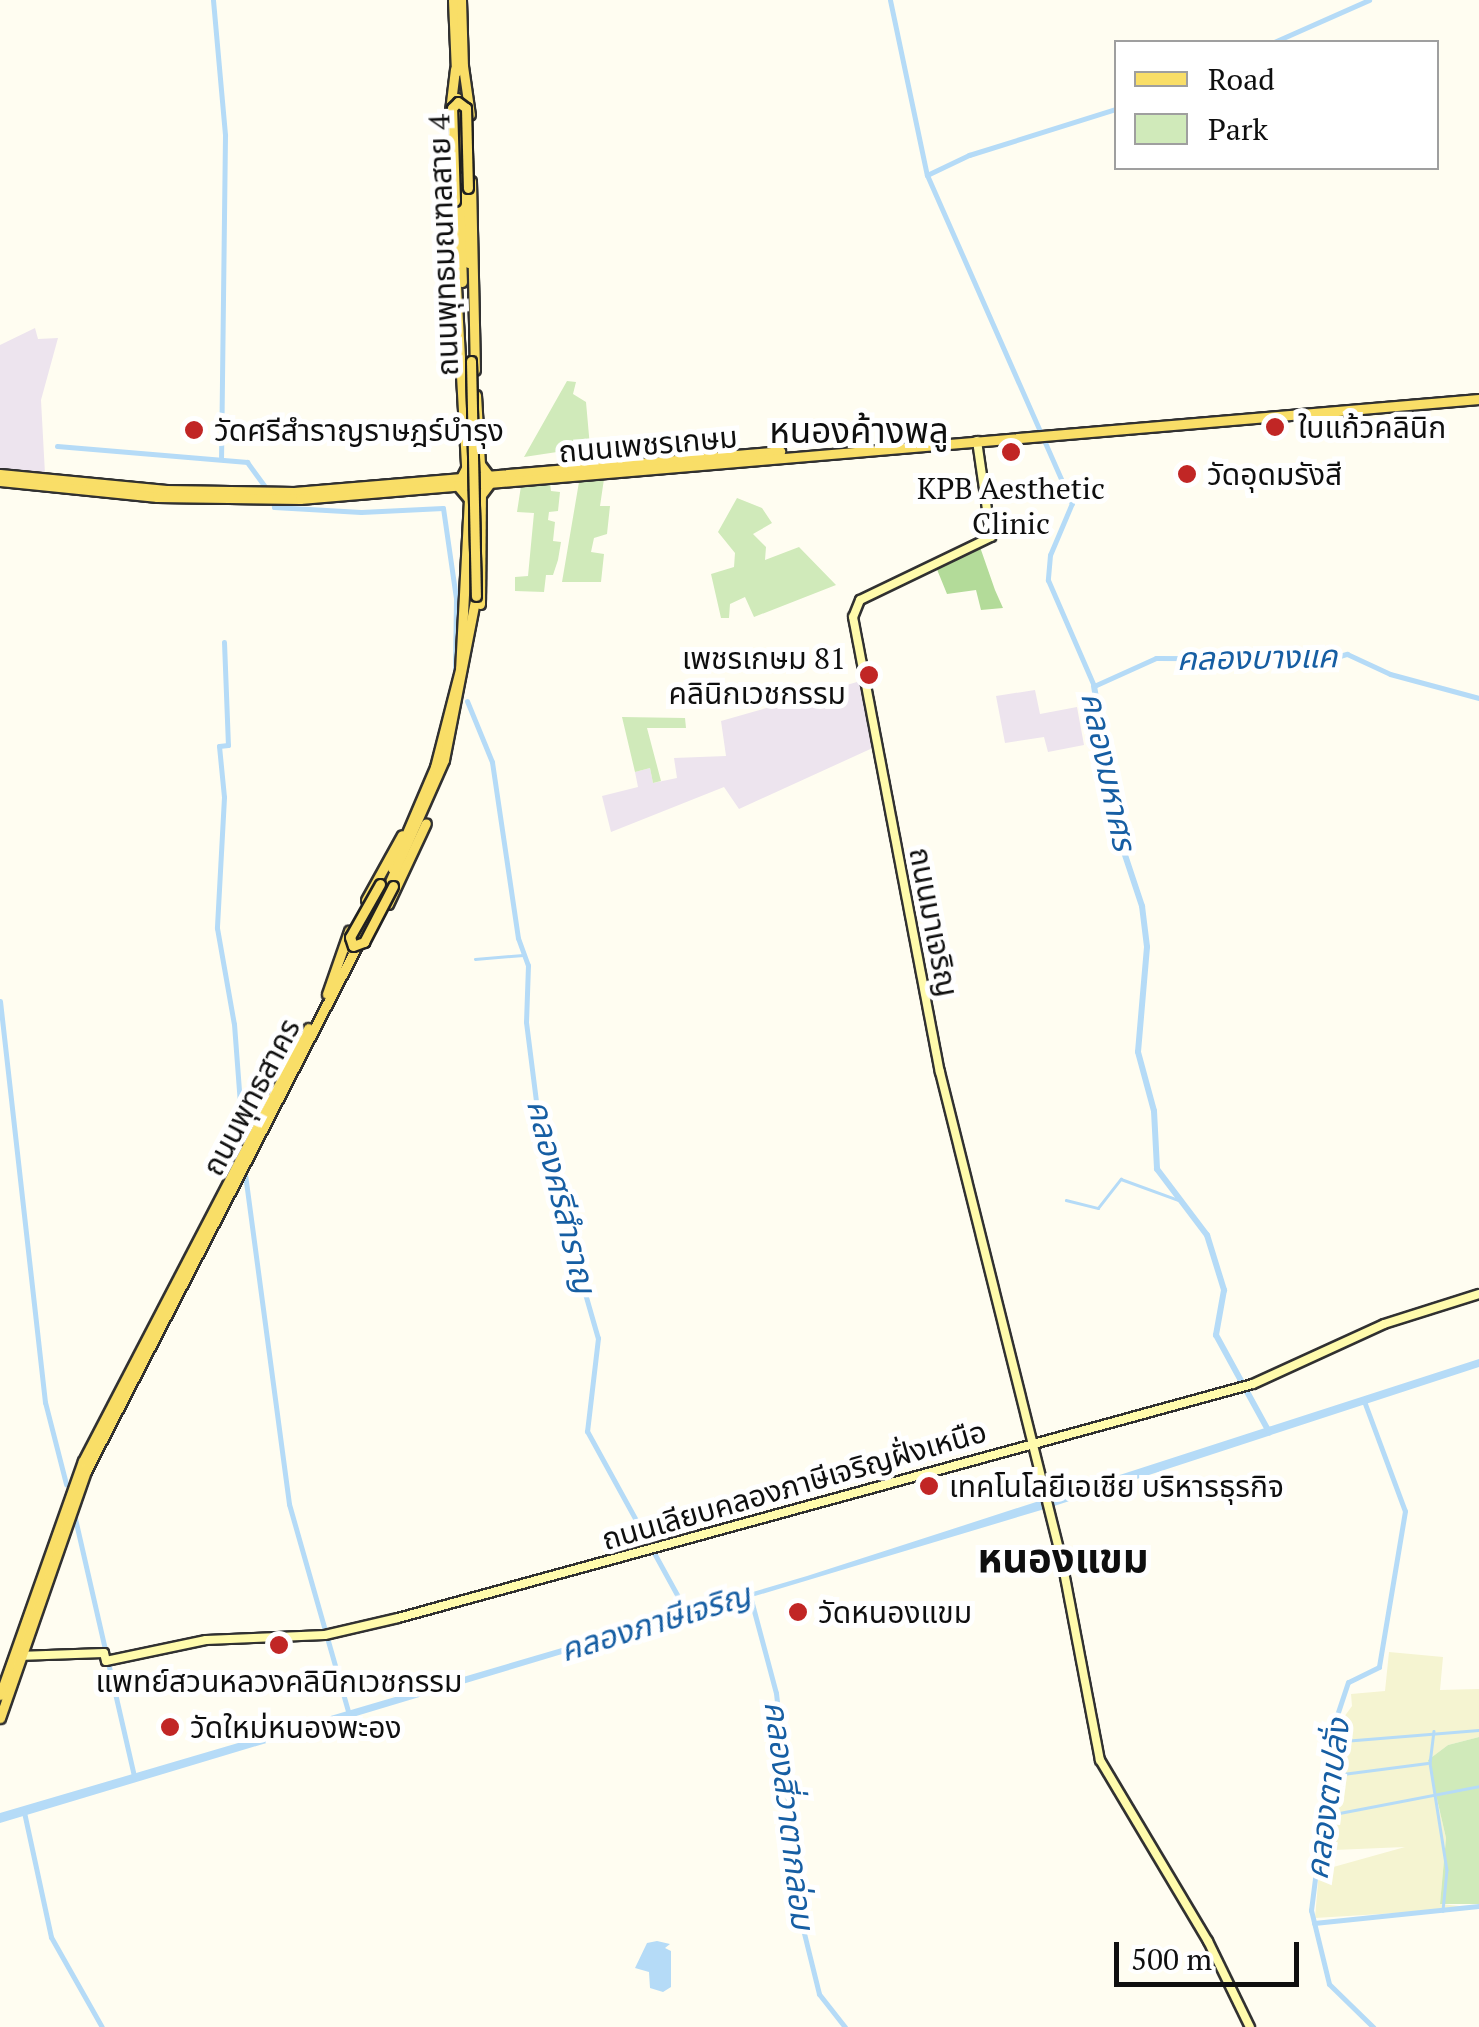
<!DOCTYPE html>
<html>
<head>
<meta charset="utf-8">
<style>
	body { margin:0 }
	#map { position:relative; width:1479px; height:2027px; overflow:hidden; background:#fffdf1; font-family:"PT Serif","Noto Sans Thai",serif }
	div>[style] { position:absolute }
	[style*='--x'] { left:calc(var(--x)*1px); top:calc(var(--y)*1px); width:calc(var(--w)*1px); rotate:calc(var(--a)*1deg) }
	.industrial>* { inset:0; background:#ede4ee }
	.farmland>* { inset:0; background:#f5f4d1 }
	.green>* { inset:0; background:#d0eaba }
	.forest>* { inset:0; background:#b3db99 }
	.water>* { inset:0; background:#b5dbf7 }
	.stream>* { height:2.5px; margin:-1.25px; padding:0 1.25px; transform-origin:1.25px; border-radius:1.25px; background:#b5dbf7 }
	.canal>* { height:5px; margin:-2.5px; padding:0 2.5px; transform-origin:2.5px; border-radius:2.5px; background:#b5dbf7 }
	.river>* { height:6px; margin:-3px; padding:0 3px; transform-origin:3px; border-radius:3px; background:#b5dbf7 }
	.roads { filter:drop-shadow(2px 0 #313131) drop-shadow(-2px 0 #313131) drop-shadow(0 2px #313131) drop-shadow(0 -2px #313131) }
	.secondary>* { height:8px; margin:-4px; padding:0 4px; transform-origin:4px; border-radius:4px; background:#fffbac }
	.primary>* { height:9px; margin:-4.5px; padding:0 4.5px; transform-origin:4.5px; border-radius:4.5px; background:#f9de67 }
	.bridges { filter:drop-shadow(2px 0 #202020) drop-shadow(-2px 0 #202020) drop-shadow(0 2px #202020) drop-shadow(0 -2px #202020) }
	.primary-bridge>* { height:9px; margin:-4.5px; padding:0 4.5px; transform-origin:4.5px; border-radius:4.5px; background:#f9de67 }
	.dots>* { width:28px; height:28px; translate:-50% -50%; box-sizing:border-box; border:5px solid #fff; border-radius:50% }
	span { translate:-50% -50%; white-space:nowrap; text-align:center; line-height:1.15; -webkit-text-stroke:10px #fff; paint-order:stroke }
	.street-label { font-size:30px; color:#0f0f0f }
	.poi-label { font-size:30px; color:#0f0f0f }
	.left { translate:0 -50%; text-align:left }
	.right { translate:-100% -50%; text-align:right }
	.water-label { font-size:32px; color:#165ea3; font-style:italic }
	.quarter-label { font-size:35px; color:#0f0f0f }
	.district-label { font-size:40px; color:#0f0f0f; font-weight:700 }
	.legend { position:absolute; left:1114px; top:40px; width:325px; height:130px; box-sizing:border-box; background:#fff; border:2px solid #9f9f9f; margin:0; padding:12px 18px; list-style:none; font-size:30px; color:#0f0f0f }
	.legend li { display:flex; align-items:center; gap:20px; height:50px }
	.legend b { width:50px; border:2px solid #9f9f9f }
	.scale { position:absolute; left:1114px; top:1942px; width:185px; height:45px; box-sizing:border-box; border:5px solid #0f0f0f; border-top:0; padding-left:12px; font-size:30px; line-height:35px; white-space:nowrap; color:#0f0f0f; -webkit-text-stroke:8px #fff; paint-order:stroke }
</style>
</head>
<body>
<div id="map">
	<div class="industrial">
		<div style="clip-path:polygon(35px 328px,38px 339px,58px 338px,41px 400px,45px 474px,0 469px,0 345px)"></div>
		<div style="clip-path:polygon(864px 680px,877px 746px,739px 809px,724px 787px,611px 832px,602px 796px,638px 787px,635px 772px,650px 768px,653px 783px,677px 778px,674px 758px,726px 756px,721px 721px)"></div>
		<div style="clip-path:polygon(1035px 690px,1040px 714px,1077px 707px,1084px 745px,1048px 752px,1044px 737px,1005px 743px,996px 696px)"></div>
	</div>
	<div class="farmland">
		<div style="clip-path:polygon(1389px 1652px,1443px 1657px,1440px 1690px,1479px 1689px,1479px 1737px,1448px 1745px,1428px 1760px,1446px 1838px,1440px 1904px,1479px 1908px,1315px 1918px,1319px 1871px,1405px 1847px,1334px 1850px,1338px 1771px,1331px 1735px,1352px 1706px,1351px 1694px,1385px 1691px)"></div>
	</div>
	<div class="green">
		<div style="clip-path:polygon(567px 381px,576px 382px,573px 394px,586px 402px,590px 447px,524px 457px)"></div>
		<div style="clip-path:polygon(604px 479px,600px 506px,610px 506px,607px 534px,594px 538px,591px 552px,604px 554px,601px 582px,562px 582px,579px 482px)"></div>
		<div style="clip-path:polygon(550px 483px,551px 491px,560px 492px,558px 511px,549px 512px,548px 520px,555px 522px,553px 541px,561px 542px,558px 560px,553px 575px,546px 575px,544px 592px,515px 591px,515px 577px,528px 576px,534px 513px,517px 512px,521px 486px)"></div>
		<div style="clip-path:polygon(737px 498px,762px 508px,772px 523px,753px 534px,766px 547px,765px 560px,799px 547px,836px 585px,754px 617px,745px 597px,730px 604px,729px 618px,721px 618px,711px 574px,734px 567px,735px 553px,718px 532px)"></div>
		<div style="clip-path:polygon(622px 717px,685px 718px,686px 728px,647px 728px,661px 781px,653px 783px,650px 768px,635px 772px)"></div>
		<div style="clip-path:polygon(1479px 1737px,1479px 1904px,1440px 1904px,1446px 1838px,1428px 1760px,1448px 1745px)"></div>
	</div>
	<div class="forest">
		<div style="clip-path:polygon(980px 547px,995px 590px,1003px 608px,981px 610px,976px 590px,947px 594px,936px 567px)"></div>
	</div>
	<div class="water">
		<div style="clip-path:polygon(1479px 1359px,1479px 1367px,1048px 1508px,0 1823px,0 1813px,807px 1576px)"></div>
		<div style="clip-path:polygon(657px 1941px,670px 1944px,665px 1948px,671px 1951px,671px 1987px,663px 1992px,650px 1988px,649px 1972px,635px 1968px,647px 1943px)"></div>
	</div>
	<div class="stream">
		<div style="--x:475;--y:959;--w:48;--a:-4.8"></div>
		<div style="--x:1066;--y:1200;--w:33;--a:14"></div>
		<div style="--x:1098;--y:1208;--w:37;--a:-52"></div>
		<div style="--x:1121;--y:1179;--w:64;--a:20.1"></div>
		<div style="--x:1434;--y:1731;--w:32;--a:97"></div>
		<div style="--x:1430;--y:1763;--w:108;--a:81"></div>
		<div style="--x:1447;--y:1870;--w:41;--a:95.6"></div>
		<div style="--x:1331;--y:1742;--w:148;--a:-4.6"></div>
		<div style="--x:1335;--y:1775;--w:93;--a:-7.4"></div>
		<div style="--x:1329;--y:1815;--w:153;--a:-10.9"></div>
	</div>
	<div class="canal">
		<div style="--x:213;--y:0;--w:136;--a:84.9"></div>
		<div style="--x:225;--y:135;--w:322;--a:90.7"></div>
		<div style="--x:890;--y:0;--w:179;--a:78.1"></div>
		<div style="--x:927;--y:175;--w:359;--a:66.2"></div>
		<div style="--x:1072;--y:503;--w:56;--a:112.9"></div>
		<div style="--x:1050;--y:555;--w:25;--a:95"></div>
		<div style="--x:1048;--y:580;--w:116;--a:66.5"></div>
		<div style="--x:1094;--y:686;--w:68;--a:-24.3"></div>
		<div style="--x:1156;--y:658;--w:173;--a:0.3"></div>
		<div style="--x:1329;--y:659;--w:19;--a:-16"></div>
		<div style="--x:1347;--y:654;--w:47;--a:24.9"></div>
		<div style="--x:1390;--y:674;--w:92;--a:15.1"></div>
		<div style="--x:1274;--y:42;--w:104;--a:-23.9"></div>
		<div style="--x:927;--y:175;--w:47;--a:-25.5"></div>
		<div style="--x:969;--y:155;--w:154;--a:-17.4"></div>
		<div style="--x:57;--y:446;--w:191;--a:4.8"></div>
		<div style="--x:247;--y:462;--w:31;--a:54"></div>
		<div style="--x:273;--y:500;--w:7;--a:82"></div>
		<div style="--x:274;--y:507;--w:87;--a:3.3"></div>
		<div style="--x:361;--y:512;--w:82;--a:-2.8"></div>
		<div style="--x:443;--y:508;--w:91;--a:81.8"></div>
		<div style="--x:456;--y:598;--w:72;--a:90.8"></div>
		<div style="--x:224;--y:642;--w:103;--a:87.8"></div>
		<div style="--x:228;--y:745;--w:9;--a:174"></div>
		<div style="--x:219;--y:746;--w:51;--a:84.4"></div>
		<div style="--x:224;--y:797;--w:131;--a:93.1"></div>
		<div style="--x:217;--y:928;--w:97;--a:80"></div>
		<div style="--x:234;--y:1024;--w:121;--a:85.7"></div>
		<div style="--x:467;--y:701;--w:66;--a:67.7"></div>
		<div style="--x:492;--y:762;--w:178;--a:81.6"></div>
		<div style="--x:518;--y:938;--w:29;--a:70"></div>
		<div style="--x:528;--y:965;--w:57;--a:92"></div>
		<div style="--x:526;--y:1022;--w:120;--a:82.8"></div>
		<div style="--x:541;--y:1141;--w:205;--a:73.9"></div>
		<div style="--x:598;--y:1338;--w:94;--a:96.7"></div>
		<div style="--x:587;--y:1431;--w:208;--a:61.2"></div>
		<div style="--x:0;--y:1001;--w:404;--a:83.6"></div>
		<div style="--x:45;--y:1402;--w:85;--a:75.6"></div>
		<div style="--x:245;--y:1174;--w:333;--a:82.4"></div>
		<div style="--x:289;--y:1504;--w:218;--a:74.1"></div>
		<div style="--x:1364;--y:1401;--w:117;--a:69.6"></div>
		<div style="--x:1405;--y:1511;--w:158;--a:99.5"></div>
		<div style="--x:1379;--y:1667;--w:34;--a:154"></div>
		<div style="--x:1348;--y:1682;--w:57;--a:108.4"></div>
		<div style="--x:1330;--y:1736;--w:68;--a:87.5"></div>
		<div style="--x:1333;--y:1804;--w:37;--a:110"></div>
		<div style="--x:1320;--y:1839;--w:72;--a:97.2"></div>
		<div style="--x:1311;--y:1910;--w:76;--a:76.3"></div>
		<div style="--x:1329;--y:1984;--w:62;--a:44.3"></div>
		<div style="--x:74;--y:1514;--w:269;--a:77.1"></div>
		<div style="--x:750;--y:1596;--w:100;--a:75"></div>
		<div style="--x:776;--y:1693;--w:229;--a:83.7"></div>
		<div style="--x:801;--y:1921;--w:75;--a:76.1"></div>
		<div style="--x:819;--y:1994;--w:42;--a:51.8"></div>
		<div style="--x:24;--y:1812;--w:128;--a:77.8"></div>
		<div style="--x:51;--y:1937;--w:103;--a:60.5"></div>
		<div style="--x:1314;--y:1923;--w:166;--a:-5.9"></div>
	</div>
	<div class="river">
		<div style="--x:1094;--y:686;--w:156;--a:80.4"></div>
		<div style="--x:1120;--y:840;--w:70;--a:71.6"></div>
		<div style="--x:1142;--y:906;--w:41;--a:83"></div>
		<div style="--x:1147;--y:947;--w:105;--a:94.9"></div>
		<div style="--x:1138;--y:1052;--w:61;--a:74.8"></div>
		<div style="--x:1154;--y:1111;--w:58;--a:87"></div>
		<div style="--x:1157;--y:1169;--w:83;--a:52.9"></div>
		<div style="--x:1207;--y:1235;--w:58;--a:72.8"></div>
		<div style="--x:1224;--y:1290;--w:46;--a:100.1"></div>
		<div style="--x:1216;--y:1335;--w:111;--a:61.3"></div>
	</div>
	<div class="roads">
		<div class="secondary">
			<div style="--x:977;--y:441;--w:97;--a:81.7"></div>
			<div style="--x:991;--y:537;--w:145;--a:154.3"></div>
			<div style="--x:860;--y:600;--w:18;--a:112"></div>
			<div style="--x:853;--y:617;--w:463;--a:79.2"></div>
			<div style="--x:940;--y:1072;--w:499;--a:76"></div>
			<div style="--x:1061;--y:1556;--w:208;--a:79.2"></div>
			<div style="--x:1100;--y:1760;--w:211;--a:59.2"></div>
			<div style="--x:1208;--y:1941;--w:96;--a:64"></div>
			<div style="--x:18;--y:1656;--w:86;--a:-2"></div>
			<div style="--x:104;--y:1653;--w:8;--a:76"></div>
			<div style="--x:106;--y:1661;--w:102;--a:-11.9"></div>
			<div style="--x:206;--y:1640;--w:119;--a:-2.4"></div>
			<div style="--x:325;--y:1635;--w:75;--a:-13.1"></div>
			<div style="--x:398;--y:1618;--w:886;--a:-15.31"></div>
			<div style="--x:1253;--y:1384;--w:144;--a:-24.6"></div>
			<div style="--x:1384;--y:1324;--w:100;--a:-17.5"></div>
		</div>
		<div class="primary">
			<div style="--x:453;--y:0;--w:72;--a:87.6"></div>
			<div style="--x:461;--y:0;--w:68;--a:88.3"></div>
			<div style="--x:463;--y:66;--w:49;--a:81.9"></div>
			<div style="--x:457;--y:98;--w:69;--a:89.2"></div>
			<div style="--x:450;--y:111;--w:42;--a:-83.2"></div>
			<div style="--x:471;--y:181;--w:189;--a:88.8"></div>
			<div style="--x:464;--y:189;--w:74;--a:86.9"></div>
			<div style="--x:459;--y:193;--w:89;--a:88.1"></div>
			<div style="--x:451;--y:196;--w:272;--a:86.8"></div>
			<div style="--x:466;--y:468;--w:11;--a:117"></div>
			<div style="--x:476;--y:395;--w:69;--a:86.7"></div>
			<div style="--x:480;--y:464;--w:15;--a:53"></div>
			<div style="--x:0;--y:474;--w:167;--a:5.5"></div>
			<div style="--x:166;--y:490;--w:128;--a:0.9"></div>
			<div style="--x:294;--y:492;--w:488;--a:-4.8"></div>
			<div style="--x:0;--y:481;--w:158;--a:5.8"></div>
			<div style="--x:157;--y:497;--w:143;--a:0.8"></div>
			<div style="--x:300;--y:499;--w:1183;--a:-4.85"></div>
			<div style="--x:458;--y:486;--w:17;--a:50"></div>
			<div style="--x:469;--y:499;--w:169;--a:93"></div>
			<div style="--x:480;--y:604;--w:109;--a:-89.5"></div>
			<div style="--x:481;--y:495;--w:15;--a:-53"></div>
			<div style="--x:392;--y:868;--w:110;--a:-66.9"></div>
			<div style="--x:435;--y:767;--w:104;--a:-75.6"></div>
			<div style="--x:385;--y:893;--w:145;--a:-66.1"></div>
			<div style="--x:444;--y:760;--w:167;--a:-79"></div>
			<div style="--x:366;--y:900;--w:74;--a:-61"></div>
			<div style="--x:388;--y:904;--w:89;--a:-64.9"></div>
			<div style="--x:350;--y:948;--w:50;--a:-62.4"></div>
			<div style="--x:327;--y:994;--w:67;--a:-70.8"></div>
			<div style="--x:0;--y:1695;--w:248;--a:-70.5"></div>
			<div style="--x:83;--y:1461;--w:488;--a:-62.5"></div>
			<div style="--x:0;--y:1718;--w:262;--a:-70.8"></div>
			<div style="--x:86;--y:1471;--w:595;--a:-62.7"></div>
		</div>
	</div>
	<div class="bridges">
		<div class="primary-bridge">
			<div style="--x:455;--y:201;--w:93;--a:-91.8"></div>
			<div style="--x:452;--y:108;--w:8;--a:-45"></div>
			<div style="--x:458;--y:102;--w:10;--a:37"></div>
			<div style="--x:466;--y:108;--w:80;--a:88.6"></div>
			<div style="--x:471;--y:361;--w:235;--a:88.8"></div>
			<div style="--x:380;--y:884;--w:61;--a:119.5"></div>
			<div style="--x:350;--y:937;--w:9;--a:72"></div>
			<div style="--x:353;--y:946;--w:12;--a:-20"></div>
			<div style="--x:364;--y:942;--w:63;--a:-62.6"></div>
		</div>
	</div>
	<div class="dots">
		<div style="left:1275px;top:427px;background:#c12625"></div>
		<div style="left:194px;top:430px;background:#c12625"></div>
		<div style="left:1011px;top:452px;background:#c12625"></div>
		<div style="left:1187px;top:474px;background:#c12625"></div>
		<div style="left:869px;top:675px;background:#c12625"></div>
		<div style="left:929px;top:1486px;background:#c12625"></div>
		<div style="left:798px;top:1612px;background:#c12625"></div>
		<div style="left:279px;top:1645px;background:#c12625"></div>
		<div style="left:170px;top:1727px;background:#c12625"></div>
	</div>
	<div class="street-label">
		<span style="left:443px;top:245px;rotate:-92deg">ถนนพุทธมณฑลสาย 4</span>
		<span style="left:648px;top:444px;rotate:-5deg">ถนนเพชรเกษม</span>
		<span style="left:934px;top:922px;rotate:79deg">ถนนมาเจริญ</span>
		<span style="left:251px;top:1097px;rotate:-62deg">ถนนพุทธสาคร</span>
		<span style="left:794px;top:1485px;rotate:-16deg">ถนนเลียบคลองภาษีเจริญฝั่งเหนือ</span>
	</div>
	<div class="poi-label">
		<span class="left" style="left:1298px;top:427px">ใบแก้วคลินิก</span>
		<span class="left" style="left:214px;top:430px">วัดศรีสําราญราษฎร์บํารุง</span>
		<span class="left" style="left:1207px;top:474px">วัดอุดมรังสี</span>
		<span style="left:1011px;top:505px">KPB Aesthetic<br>Clinic</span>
		<span class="right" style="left:846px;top:675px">เพชรเกษม 81<br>คลินิกเวชกรรม</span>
		<span class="left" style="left:949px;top:1486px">เทคโนโลยีเอเชีย บริหารธุรกิจ</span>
		<span class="left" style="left:818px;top:1612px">วัดหนองแขม</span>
		<span style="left:279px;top:1681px">แพทย์สวนหลวงคลินิกเวชกรรม</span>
		<span class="left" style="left:190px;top:1727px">วัดใหม่หนองพะอง</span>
	</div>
	<div class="water-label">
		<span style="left:1257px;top:657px;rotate:-1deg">คลองบางแค</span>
		<span style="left:1109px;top:771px;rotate:78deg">คลองมหาศร</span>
		<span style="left:562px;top:1196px;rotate:76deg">คลองศรีสำราญ</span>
		<span style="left:655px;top:1622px;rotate:-17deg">คลองภาษีเจริญ</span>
		<span style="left:1327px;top:1799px;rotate:-82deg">คลองตาปลั่ง</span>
		<span style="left:790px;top:1815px;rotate:83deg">คลองสี่วาตากล่อม</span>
	</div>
	<div class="quarter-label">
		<span style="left:859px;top:430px">หนองค้างพลู</span>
	</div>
	<div class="district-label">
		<span style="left:1063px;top:1557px">หนองแขม</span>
	</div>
	<ul class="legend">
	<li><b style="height:12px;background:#f9de67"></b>Road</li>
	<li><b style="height:28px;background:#d0eaba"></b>Park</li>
	</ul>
	<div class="scale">500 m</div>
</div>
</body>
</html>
